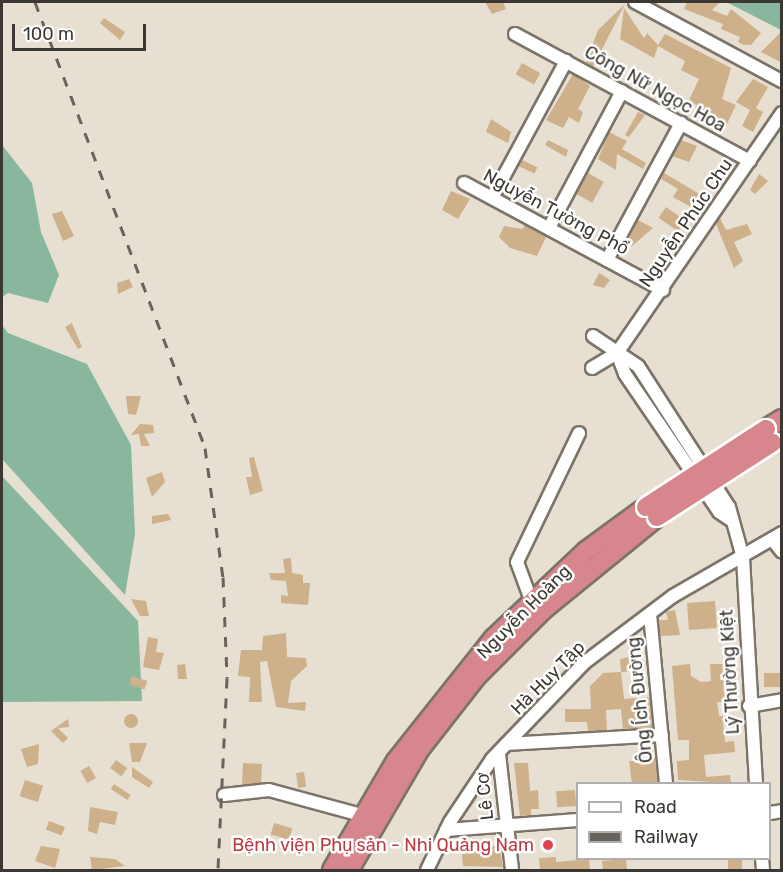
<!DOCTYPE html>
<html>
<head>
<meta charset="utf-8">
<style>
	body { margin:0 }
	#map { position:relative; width:783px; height:872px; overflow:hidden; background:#e7dfd1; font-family:Rubik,sans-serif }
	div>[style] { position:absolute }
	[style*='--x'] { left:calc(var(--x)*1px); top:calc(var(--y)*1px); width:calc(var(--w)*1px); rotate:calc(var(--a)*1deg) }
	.forest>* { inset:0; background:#88b79d }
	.building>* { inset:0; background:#ceb08a; transform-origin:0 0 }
	.round { border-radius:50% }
	.roads { filter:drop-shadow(2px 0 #7c7468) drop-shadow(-2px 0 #7c7468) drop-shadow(0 2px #7c7468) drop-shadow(0 -2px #7c7468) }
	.minor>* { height:12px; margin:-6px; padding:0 6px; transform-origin:6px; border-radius:6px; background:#fff }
	.highway>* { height:18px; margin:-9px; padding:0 9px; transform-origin:9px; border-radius:9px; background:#d8868d }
	.rail>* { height:3px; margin-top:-1.5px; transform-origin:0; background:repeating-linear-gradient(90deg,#68645d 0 10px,transparent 0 20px) }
	.bridges { filter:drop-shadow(2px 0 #fff) drop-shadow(-2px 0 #fff) drop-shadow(0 2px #fff) drop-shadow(0 -2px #fff) }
	.highway-bridge>* { height:18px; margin:-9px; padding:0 9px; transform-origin:9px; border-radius:9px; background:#d8868d }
	.dots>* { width:16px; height:16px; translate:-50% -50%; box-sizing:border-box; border:3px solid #fff; border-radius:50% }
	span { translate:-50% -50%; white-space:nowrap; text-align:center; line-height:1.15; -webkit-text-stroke:5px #fff; paint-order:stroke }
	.street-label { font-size:18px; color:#3b3833 }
	.health-label { font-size:18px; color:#be3a42 }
	.right { translate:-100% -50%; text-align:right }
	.frame { position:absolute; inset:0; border:3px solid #3b3833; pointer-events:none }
	.legend { position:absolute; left:576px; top:782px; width:195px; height:78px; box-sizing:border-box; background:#fff; border:2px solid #b1afad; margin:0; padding:8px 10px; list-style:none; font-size:18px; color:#3b3833 }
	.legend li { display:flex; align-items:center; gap:12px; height:30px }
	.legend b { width:30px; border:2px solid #b1afad }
	.scale { position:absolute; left:12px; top:24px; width:134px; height:27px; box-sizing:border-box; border:3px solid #3b3833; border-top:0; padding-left:8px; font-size:18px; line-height:21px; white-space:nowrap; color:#3b3833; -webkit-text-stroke:4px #fff; paint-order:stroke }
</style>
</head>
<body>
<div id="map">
	<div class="forest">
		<div style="clip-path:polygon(726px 2px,781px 2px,781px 30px)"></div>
		<div style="clip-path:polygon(2px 145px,32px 183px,41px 232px,59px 275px,48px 303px,8px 293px,2px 297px)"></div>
		<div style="clip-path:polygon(2px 325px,8px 333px,87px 364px,131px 445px,135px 534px,125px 595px,2px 459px)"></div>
		<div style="clip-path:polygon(2px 476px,138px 621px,142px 701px,2px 702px)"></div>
	</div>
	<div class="building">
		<div style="clip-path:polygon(485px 2px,503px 2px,506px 9px,492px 14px)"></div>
		<div style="clip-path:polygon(687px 2px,720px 2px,712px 10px,727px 16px,731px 9px,761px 33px,751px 45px,744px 45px,738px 42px,740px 37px,721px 29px,723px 24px,684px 9px)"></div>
		<div style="clip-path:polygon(624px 5px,624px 6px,593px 67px,586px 62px,598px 30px)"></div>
		<div style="clip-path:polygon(624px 8px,644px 38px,647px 33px,658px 45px,665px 34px,731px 68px,722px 99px,736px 105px,726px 126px,689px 100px,699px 79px,681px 70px,685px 61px,658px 46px,654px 58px,620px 39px)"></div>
		<div style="clip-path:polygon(104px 18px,125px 32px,120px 40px,100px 23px)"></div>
		<div style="clip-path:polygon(782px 31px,782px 63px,761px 52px)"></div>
		<div style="left:522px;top:63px;width:21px;height:13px;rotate:29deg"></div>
		<div style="clip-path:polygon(573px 74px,590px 86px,578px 109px,583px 112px,579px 123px,569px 117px,563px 128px,546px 120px)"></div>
		<div style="clip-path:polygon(753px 79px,768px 87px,756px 108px,763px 112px,753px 132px,742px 126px,750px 110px,736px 102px)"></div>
		<div style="clip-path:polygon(638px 112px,645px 115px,629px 137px,625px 135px)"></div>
		<div style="clip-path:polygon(491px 119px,511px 132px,508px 143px,486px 132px)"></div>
		<div style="clip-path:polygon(609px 132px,627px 141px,622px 149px,646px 163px,643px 169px,617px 154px,616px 170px,598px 159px)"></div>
		<div style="clip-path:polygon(548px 140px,568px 150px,566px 157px,545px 145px)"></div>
		<div style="clip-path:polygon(681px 140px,697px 146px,689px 162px,672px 156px)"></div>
		<div style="left:522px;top:160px;width:17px;height:7px;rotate:25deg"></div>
		<div style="left:588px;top:173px;width:18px;height:24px;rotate:29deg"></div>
		<div style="clip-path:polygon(664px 173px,701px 195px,697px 203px,691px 207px,673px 197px,678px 189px,661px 179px)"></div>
		<div style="clip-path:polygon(759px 174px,768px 181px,755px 194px,750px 190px)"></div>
		<div style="clip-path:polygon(451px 191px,470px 199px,458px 219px,442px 210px)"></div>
		<div style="left:666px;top:207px;width:24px;height:13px;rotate:35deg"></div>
		<div style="clip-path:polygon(62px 211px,74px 236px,63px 241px,52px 214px)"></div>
		<div style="clip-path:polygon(720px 218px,726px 230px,747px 224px,752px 234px,734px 242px,743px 261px,734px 268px,716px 224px)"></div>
		<div style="clip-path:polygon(638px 220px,653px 228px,632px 246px,627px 242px)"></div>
		<div style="clip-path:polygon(525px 225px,546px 237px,537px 256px,510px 248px,499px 237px,504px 226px,522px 229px)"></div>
		<div style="clip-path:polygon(599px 273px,610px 280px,604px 288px,593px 285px)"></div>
		<div style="clip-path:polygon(129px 279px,133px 287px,118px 294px,117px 283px)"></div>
		<div style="clip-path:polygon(72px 323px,82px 347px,78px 349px,65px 327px)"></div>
		<div style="clip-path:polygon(126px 396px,141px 396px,136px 415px,128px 414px)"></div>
		<div style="clip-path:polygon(140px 424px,153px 425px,154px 433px,144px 434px,150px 446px,141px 446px,139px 434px,131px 435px)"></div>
		<div style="clip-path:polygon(254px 457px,263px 491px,250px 495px,246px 477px,252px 477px,249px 458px)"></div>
		<div style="clip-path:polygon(162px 472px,165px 482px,152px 497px,146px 478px)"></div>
		<div style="clip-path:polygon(168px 514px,171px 520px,152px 524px,152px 516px)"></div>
		<div style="clip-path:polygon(291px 558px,292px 573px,303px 575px,303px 583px,310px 583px,308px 605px,281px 603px,281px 595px,288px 596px,286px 581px,271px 580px,269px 573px,285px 573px,283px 559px)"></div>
		<div style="clip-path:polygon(131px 599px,146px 601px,149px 616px,140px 616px)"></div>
		<div style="left:715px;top:601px;width:27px;height:28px;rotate:86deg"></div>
		<div style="clip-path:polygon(675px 610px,680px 635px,660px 636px,659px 620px,668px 620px,666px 612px)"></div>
		<div style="clip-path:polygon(286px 633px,287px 657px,306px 658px,307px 666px,291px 681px,288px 703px,306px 702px,305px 711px,276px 707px,267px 661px,260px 662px,262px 702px,249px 702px,250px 677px,238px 676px,241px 650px,262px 650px,263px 636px)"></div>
		<div style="clip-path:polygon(148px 637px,158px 639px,156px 652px,164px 653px,159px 670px,143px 667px)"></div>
		<div style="clip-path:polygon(637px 655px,638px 671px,621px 672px,624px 699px,650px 697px,652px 727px,623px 729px,621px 709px,606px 710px,607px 730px,588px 731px,587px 722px,565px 722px,565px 709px,591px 709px,590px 686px,603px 673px,621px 672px,620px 659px)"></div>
		<div style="clip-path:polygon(185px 664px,187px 679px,178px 679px,177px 665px)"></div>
		<div style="clip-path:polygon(690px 664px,691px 676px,701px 682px,711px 681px,710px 664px,727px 664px,730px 702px,717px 702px,719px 716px,734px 716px,734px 723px,723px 723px,725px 742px,734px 741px,735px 752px,704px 755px,706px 777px,730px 775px,731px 783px,678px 780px,677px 761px,689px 760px,689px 740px,678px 740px,672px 666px)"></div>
		<div style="left:782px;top:673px;width:14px;height:18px;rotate:90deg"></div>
		<div style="left:132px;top:676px;width:16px;height:9px;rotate:18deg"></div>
		<div class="round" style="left:124px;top:714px;width:14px;height:14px"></div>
		<div style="clip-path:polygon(68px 719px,69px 727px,58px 728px,68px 738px,63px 743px,51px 731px)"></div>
		<div style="clip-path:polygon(129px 743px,147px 743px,140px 762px,132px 762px)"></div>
		<div style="clip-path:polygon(39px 744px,38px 764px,27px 767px,21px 749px)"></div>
		<div style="left:655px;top:758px;width:25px;height:26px;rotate:83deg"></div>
		<div style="left:116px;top:760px;width:14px;height:10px;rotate:36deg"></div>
		<div style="clip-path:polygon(243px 763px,262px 764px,261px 783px,242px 785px)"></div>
		<div style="clip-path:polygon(514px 763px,528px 763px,530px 791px,538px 790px,539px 809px,531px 809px,531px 815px,520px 816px)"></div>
		<div style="left:89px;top:766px;width:14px;height:10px;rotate:60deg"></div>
		<div style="clip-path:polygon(132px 767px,153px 782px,149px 788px,132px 777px)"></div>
		<div style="left:304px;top:772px;width:15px;height:8px;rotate:82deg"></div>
		<div style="left:25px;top:780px;width:19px;height:17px;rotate:18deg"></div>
		<div style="left:114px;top:784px;width:20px;height:6px;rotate:33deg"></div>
		<div style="left:575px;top:790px;width:16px;height:19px;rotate:86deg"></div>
		<div style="clip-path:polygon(90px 807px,118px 812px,115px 825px,100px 822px,97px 834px,88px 831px)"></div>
		<div style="left:49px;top:821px;width:17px;height:9px;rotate:21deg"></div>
		<div style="left:274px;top:823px;width:19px;height:12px;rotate:16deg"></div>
		<div style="clip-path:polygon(477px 838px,486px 847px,499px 845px,503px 867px,463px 866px,462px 854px,470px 853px,468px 839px)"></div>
		<div style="clip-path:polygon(41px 846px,60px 849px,55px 868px,35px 861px)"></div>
		<div style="clip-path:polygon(90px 857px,115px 859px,125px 866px,92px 870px)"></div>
		<div style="clip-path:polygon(556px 857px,556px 862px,589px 859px,590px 870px,540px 870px,539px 858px)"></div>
		<div style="left:728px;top:858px;width:14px;height:12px"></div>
		<div style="left:626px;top:859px;width:11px;height:24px;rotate:85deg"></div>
	</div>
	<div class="roads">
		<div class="minor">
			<div style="--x:635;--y:2;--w:167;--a:28.3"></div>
			<div style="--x:515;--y:34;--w:267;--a:28.4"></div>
			<div style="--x:464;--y:183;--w:226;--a:28.3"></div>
			<div style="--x:492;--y:198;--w:156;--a:-61.6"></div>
			<div style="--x:549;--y:228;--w:155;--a:-61.9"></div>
			<div style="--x:607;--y:260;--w:156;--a:-61.6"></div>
			<div style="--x:593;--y:336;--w:54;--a:33.7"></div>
			<div style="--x:638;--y:366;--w:168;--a:57.2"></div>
			<div style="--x:729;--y:507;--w:53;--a:74.6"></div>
			<div style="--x:743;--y:558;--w:226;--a:86.7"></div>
			<div style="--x:617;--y:353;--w:22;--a:69"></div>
			<div style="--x:625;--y:374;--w:167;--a:55.7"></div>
			<div style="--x:719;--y:512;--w:14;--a:34"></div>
			<div style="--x:592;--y:368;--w:29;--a:-31"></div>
			<div style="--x:617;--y:353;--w:291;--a:-55.5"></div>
			<div style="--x:772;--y:539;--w:16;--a:52"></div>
			<div style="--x:531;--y:600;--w:40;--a:-110.2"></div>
			<div style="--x:517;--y:562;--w:143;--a:-64.3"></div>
			<div style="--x:650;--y:614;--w:171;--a:84.6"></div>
			<div style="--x:749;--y:706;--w:34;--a:-10"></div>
			<div style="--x:507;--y:744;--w:155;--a:-3.3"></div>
			<div style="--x:499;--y:754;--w:117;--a:83.6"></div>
			<div style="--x:224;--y:795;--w:45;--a:-6.3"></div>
			<div style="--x:269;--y:790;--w:95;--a:15.2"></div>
			<div style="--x:770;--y:813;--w:12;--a:-9"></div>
			<div style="--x:446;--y:830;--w:132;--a:-4.3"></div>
			<div style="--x:762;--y:858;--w:12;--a:85"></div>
			<div style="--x:427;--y:870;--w:53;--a:-64.4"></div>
			<div style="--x:450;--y:822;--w:76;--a:-56.3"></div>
			<div style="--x:492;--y:759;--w:133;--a:-46.2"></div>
			<div style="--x:584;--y:663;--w:111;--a:-37"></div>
			<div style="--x:673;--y:596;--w:126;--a:-30"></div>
		</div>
		<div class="highway">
			<div style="--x:766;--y:429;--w:19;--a:-32"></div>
			<div style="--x:332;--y:870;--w:126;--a:-59.6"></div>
			<div style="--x:396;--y:761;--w:157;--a:-51.5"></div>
			<div style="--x:494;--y:638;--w:127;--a:-43.4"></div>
			<div style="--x:586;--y:551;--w:74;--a:-36.3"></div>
			<div style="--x:349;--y:870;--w:139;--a:-59.7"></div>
			<div style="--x:419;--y:750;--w:93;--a:-52"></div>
			<div style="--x:476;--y:677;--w:98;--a:-45"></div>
			<div style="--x:545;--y:608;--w:144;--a:-39.1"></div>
		</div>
	</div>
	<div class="rail">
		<div style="--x:35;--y:2;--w:477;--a:69.1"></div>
		<div style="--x:205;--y:448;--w:130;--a:82.1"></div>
		<div style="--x:223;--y:577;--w:101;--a:87.7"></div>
		<div style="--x:227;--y:678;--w:192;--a:92.7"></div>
	</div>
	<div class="bridges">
		<div class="highway-bridge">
			<div style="--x:646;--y:507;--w:143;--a:-33"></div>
			<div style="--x:657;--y:517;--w:137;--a:-32.8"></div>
		</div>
	</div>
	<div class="dots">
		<div style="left:548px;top:845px;background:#e0444e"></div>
	</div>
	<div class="street-label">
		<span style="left:655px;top:89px;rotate:29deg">Công Nữ Ngọc Hoa</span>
		<span style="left:556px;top:212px;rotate:28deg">Nguyễn Tường Phổ</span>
		<span style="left:686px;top:223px;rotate:-56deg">Nguyễn Phúc Chu</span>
		<span style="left:524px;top:612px;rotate:-45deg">Nguyễn Hoàng</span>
		<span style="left:730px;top:672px;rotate:-93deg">Lý Thường Kiệt</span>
		<span style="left:548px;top:678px;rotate:-45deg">Hà Huy Tập</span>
		<span style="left:640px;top:700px;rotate:-96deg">Ông Ích Đường</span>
		<span style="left:485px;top:796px;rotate:-96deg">Lê Cơ</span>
	</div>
	<div class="health-label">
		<span class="right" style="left:534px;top:845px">Bệnh viện Phụ sản - Nhi Quảng Nam</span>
	</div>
	<div class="frame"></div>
	<ul class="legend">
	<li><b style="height:8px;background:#fff"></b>Road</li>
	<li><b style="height:8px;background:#68645d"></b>Railway</li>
	</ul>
	<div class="scale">100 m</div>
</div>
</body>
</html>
